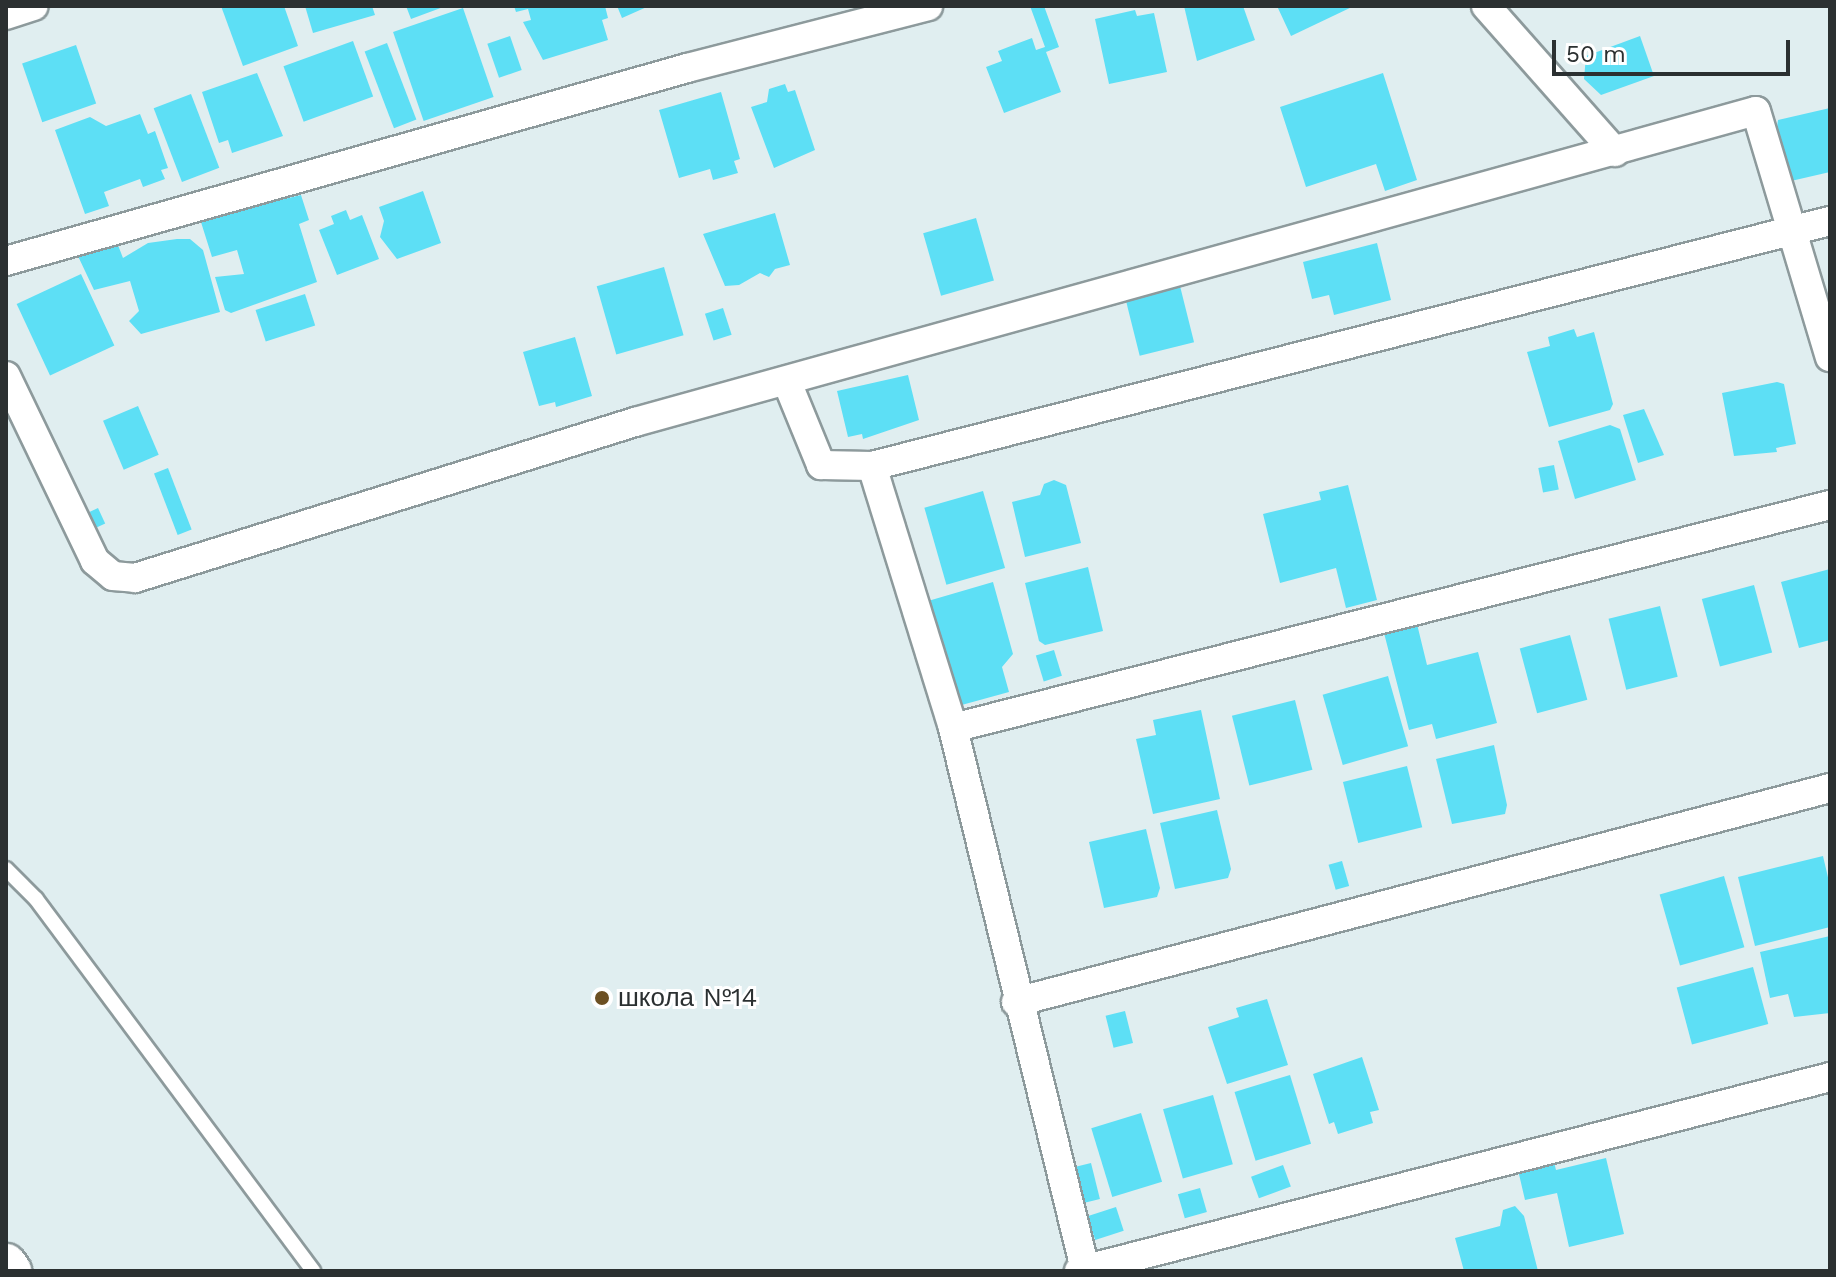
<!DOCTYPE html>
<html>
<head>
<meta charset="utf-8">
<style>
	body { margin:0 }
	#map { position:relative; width:1836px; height:1277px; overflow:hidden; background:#e0eef0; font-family:"Work Sans",sans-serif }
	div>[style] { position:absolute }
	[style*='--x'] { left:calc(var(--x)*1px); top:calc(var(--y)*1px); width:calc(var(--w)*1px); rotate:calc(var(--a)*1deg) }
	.building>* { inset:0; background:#5ddff5; transform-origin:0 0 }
	.roads { filter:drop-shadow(2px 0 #8d9a9c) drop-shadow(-2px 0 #8d9a9c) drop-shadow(0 2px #8d9a9c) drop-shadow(0 -2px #8d9a9c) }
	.service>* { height:14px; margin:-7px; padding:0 7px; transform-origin:7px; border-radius:7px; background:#fff }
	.minor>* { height:28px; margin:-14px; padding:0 14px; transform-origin:14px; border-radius:14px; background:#fff }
	.secondary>* { height:40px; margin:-20px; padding:0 20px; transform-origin:20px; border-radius:20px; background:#fff }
	.dots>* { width:22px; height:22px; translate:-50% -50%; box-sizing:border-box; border:4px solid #fff; border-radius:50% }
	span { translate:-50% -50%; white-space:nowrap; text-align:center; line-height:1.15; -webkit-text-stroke:6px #fff; paint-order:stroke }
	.poi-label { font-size:26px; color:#2b3031 }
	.left { translate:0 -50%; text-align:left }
	.frame { position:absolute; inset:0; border:8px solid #2b3031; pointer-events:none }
	.scale { position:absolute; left:1552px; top:40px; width:238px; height:36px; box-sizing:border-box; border:4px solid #2b3031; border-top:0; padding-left:10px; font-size:24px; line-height:28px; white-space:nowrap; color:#2b3031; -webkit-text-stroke:6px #fff; paint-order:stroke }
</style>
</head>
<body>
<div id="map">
	<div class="building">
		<div style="clip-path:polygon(221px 6px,284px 6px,298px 46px,243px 66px)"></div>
		<div style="clip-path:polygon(305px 6px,372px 6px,375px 15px,313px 33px)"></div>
		<div style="clip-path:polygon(406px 6px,446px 6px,411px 19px)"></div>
		<div style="clip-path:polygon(514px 6px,605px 6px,608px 18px,602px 20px,608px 40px,543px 60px,523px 22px,531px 20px,528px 9px,516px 12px)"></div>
		<div style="clip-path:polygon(617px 6px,649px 6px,622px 18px)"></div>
		<div style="clip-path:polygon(1030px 6px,1044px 6px,1059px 47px,1046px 52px,1061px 92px,1004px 113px,986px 67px,1002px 61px,998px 51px,1032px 38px,1036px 50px,1045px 47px)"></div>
		<div style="clip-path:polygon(1184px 6px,1243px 6px,1255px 40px,1197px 61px)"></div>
		<div style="clip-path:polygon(1277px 6px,1354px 6px,1291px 36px)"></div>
		<div style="left:463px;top:8px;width:94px;height:74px;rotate:71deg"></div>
		<div style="clip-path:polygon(1135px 10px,1137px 16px,1154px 13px,1167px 72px,1109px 84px,1095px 19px)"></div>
		<div style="left:510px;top:36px;width:36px;height:24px;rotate:71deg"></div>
		<div style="clip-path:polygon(1640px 36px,1654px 76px,1601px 95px,1584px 79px,1586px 56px)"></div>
		<div style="left:353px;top:41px;width:59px;height:74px;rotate:70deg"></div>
		<div style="left:387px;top:43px;width:82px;height:24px;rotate:69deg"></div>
		<div style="left:76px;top:45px;width:62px;height:57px;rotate:71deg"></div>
		<div style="clip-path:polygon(257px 73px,283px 136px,232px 153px,228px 140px,219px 143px,202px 92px)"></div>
		<div style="clip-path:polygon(1383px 73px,1417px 180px,1385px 191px,1376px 164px,1306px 187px,1280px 107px)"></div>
		<div style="clip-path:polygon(785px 84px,788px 92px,795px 90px,815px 150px,774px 168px,751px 107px,767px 102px,769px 89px)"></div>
		<div style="clip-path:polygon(721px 92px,740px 159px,734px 161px,738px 173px,713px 180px,710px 169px,679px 178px,659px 110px)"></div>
		<div style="left:191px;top:94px;width:79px;height:40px;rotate:69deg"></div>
		<div style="clip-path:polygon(1830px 108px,1830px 172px,1791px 181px,1773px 155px,1778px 120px)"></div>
		<div style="clip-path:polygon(140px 114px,148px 134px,155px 131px,168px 168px,161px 170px,165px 179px,143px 187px,140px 179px,104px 192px,109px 206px,85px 214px,55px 130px,90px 117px,106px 126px)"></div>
		<div style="clip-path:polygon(423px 191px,441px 243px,397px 259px,380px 237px,384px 221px,379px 207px)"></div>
		<div style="clip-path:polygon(301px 195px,309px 220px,299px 224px,317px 282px,231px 313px,225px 310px,215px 277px,244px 274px,237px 250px,212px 257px,200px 219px)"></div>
		<div style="clip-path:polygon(346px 210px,350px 220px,362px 215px,379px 259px,337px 275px,319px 230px,334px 224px,331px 216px)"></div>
		<div style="clip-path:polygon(775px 213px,790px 265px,775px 269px,769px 277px,760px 273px,739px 285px,725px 286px,703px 234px)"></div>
		<div style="left:976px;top:218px;width:65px;height:55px;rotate:74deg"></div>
		<div style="clip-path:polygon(177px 239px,190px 239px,203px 250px,220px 312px,141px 334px,129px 321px,139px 311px,130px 281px,94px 290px,77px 254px,116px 240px,123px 258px,148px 243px)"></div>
		<div style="clip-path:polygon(1377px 243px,1391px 300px,1334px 315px,1329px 295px,1312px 299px,1303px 262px)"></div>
		<div style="left:664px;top:267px;width:71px;height:70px;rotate:74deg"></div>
		<div style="left:81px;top:274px;width:79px;height:71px;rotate:65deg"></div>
		<div style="left:1180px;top:286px;width:58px;height:56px;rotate:76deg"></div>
		<div style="left:305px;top:294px;width:33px;height:52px;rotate:72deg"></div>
		<div style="left:723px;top:308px;width:28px;height:19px;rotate:72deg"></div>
		<div style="clip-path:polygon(1574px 329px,1577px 337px,1594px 332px,1613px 404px,1610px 410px,1549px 427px,1527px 352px,1550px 346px,1548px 337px)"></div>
		<div style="clip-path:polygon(575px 337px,592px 396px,556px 407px,555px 402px,539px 406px,523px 352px)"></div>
		<div style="clip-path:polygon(908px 375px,919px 420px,863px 439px,862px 434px,848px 437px,837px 391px)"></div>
		<div style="clip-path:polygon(1777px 382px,1784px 384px,1796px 444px,1776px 448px,1777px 452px,1734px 456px,1722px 393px)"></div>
		<div style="left:138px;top:406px;width:53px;height:38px;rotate:67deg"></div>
		<div style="clip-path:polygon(1644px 409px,1664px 455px,1638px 463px,1623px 415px)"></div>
		<div style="clip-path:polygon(1610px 425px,1620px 429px,1636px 480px,1575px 499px,1558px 441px)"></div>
		<div style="left:1554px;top:465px;width:25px;height:16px;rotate:79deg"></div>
		<div style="left:168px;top:468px;width:66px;height:15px;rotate:69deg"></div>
		<div style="clip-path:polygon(1054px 480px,1066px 485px,1081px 543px,1025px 557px,1012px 502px,1040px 495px,1044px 484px)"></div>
		<div style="clip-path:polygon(1348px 485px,1377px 600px,1346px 608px,1336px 568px,1280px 583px,1263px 514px,1321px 500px,1319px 492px)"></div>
		<div style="left:983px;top:491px;width:80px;height:61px;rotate:74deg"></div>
		<div style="left:98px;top:508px;width:17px;height:13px;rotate:65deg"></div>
		<div style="clip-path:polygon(1088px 567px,1103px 631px,1045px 645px,1039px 641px,1025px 583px)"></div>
		<div style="clip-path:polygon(1830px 569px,1830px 640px,1799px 648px,1781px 582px)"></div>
		<div style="clip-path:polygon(993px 582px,1013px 654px,1002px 667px,1009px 692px,958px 706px,928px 601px)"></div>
		<div style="left:1754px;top:585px;width:70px;height:54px;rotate:75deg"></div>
		<div style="left:1660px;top:606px;width:73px;height:53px;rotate:76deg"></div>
		<div style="clip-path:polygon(1417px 624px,1427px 665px,1478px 652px,1497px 723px,1436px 739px,1432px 724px,1409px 730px,1384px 633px)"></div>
		<div style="left:1570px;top:635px;width:67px;height:52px;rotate:75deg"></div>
		<div style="left:1054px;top:650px;width:27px;height:19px;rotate:73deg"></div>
		<div style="left:1388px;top:676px;width:73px;height:68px;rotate:74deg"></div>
		<div style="left:1295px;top:700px;width:72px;height:65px;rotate:76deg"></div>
		<div style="clip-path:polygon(1201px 710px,1220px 799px,1153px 814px,1136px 739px,1156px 735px,1153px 720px)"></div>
		<div style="clip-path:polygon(1494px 745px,1507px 805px,1505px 814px,1452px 824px,1436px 759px)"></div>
		<div style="left:1407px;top:766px;width:63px;height:66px;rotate:76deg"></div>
		<div style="clip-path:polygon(1217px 810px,1231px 869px,1228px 878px,1175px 889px,1160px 823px)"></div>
		<div style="clip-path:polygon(1146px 829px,1160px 888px,1157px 897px,1104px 908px,1089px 842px)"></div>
		<div style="clip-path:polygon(1823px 856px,1830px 886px,1830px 927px,1755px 946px,1738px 877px)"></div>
		<div style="left:1342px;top:861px;width:26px;height:14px;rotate:74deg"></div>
		<div style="left:1724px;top:876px;width:74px;height:67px;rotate:74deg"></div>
		<div style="clip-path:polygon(1830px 936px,1830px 1013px,1794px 1017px,1788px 994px,1770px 998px,1760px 952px)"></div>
		<div style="left:1753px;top:967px;width:59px;height:79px;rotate:75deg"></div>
		<div style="clip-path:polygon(1267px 999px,1288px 1065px,1227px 1084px,1208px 1027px,1239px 1017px,1236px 1008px)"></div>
		<div style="left:1125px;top:1011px;width:33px;height:20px;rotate:76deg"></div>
		<div style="clip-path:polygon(1362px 1057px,1379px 1110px,1370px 1112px,1373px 1123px,1338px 1134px,1334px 1122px,1329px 1124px,1313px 1074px)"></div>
		<div style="left:1290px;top:1075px;width:72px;height:58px;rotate:73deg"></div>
		<div style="left:1213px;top:1095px;width:72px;height:52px;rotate:74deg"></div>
		<div style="left:1141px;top:1113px;width:72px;height:52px;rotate:73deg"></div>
		<div style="clip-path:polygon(1606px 1158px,1624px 1234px,1569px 1247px,1557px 1193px,1525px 1200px,1518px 1170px,1554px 1162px,1556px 1170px)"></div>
		<div style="left:1091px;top:1163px;width:37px;height:23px;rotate:76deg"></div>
		<div style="left:1283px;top:1165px;width:23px;height:34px;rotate:70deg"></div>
		<div style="left:1200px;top:1188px;width:25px;height:23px;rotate:74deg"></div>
		<div style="clip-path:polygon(1515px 1206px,1524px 1216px,1538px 1271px,1464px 1271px,1455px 1238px,1500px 1226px,1503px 1210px)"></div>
		<div style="left:1116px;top:1207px;width:25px;height:30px;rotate:72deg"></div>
	</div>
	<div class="roads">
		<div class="service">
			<div style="--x:6;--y:869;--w:42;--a:45"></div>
			<div style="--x:36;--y:899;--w:464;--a:53.3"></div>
		</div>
		<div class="minor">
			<div style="--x:1486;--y:6;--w:195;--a:48.5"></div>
			<div style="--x:6;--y:15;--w:29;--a:-18"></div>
			<div style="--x:6;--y:261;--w:708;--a:-15.82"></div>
			<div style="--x:687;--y:68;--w:249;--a:-14.4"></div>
			<div style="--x:6;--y:376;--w:205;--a:64.3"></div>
			<div style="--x:95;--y:561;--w:23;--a:40"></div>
			<div style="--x:113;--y:576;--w:22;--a:5"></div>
			<div style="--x:135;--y:578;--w:524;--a:-17.33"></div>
			<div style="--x:635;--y:422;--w:1163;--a:-15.51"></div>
			<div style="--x:1756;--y:111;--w:257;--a:73.3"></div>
			<div style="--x:787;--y:382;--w:90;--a:67.7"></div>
			<div style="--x:821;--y:465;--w:51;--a:1.1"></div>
			<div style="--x:872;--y:466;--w:274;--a:72.8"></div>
			<div style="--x:953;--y:728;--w:557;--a:76.29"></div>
			<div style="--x:872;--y:466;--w:989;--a:-14.35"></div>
			<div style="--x:953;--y:728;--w:905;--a:-14.27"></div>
			<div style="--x:1016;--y:1002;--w:842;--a:-14.73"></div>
			<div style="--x:1079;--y:1271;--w:776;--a:-14.48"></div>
		</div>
		<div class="secondary">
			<div style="--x:6;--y:1264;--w:9;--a:54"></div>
		</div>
	</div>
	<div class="dots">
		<div style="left:602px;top:998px;background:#6c5023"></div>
	</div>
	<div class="poi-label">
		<span class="left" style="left:618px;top:998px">школа №14</span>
	</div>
	<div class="frame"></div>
	<div class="scale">50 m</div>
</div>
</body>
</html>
